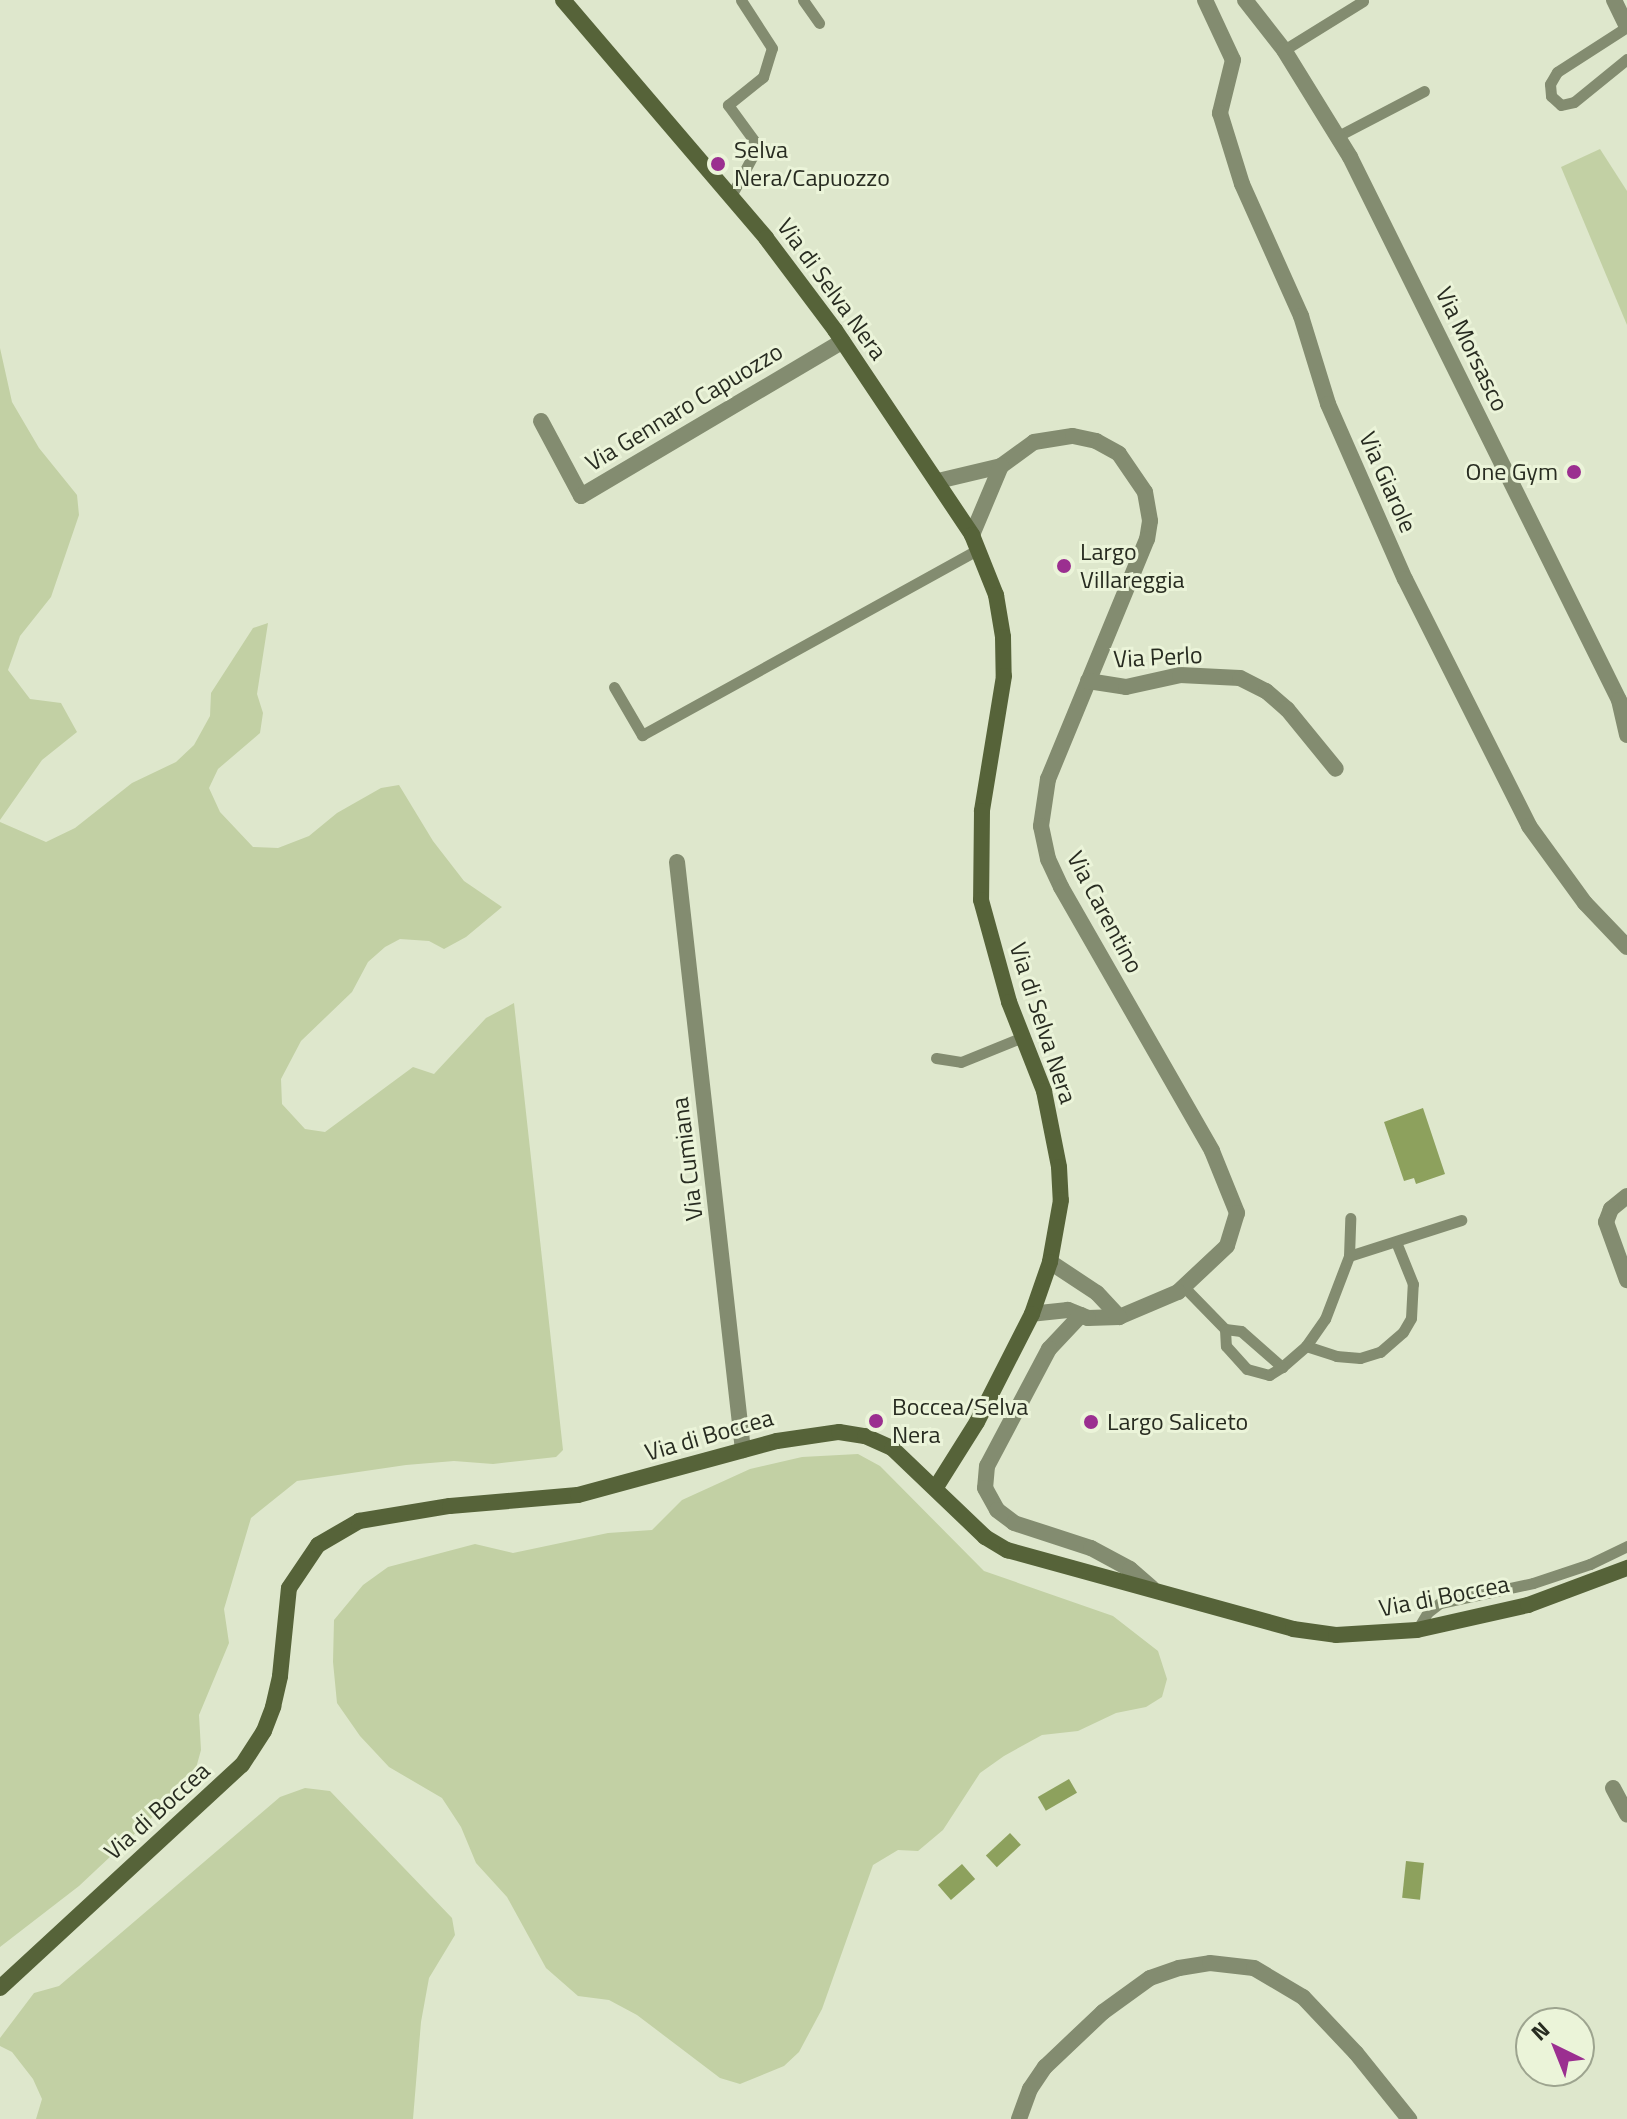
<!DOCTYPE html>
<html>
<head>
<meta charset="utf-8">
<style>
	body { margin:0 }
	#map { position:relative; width:1627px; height:2119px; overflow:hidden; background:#dee7cc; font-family:"Titillium Web",sans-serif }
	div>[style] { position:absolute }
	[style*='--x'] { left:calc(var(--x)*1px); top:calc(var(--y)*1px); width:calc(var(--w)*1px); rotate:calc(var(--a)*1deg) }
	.green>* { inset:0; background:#c2d0a4 }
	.water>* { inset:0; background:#8da15d; transform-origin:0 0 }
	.lane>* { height:11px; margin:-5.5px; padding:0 5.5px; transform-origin:5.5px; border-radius:5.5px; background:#838c70 }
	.street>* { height:16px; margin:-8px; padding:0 8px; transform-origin:8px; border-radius:8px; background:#838c70 }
	.secondary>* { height:16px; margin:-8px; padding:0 8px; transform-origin:8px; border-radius:8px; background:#566339 }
	.dots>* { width:22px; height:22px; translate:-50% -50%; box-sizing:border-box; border:4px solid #ebf4d9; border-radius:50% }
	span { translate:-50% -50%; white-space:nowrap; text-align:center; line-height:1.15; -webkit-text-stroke:6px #ebf4d9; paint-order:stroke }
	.poi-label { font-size:24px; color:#282c21 }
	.left { translate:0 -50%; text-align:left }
	.right { translate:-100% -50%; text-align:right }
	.street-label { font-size:24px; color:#282c21 }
	.north { position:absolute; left:1515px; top:2007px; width:80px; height:80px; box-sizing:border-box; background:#ebf4d9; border:2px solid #9da48f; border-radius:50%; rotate:317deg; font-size:22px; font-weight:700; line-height:32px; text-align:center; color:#282c21 }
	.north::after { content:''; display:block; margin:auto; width:28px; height:36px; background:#9b2f90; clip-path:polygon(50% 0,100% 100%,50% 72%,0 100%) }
</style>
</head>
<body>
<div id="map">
	<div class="green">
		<div style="clip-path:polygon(1600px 149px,1627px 191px,1627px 325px,1561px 167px)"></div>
		<div style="clip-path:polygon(0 348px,12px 402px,39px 448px,77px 495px,79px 515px,51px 597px,20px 636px,8px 670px,30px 699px,61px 703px,77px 732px,42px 760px,0 820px)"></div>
		<div style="clip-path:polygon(268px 623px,257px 694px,263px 713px,260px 733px,218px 769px,209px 788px,220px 812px,253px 847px,278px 848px,309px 836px,337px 813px,381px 788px,399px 785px,433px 841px,464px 881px,502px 907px,466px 937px,444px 949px,429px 941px,400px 939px,385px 947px,368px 962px,352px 992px,301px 1041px,281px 1079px,282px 1104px,305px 1129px,325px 1132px,413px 1067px,434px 1074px,486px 1018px,514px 1003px,563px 1450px,556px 1457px,493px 1464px,454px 1461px,406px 1465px,297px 1481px,251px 1518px,224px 1609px,229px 1643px,199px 1715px,201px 1750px,193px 1779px,79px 1886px,0 1947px,0 822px,46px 842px,75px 828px,132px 783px,176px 762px,194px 745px,210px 716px,211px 693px,253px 628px)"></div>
		<div style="clip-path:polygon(858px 1454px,880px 1466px,984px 1571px,1113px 1616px,1158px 1651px,1167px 1679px,1162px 1697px,1146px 1707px,1116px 1713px,1078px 1731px,1042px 1735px,1004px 1756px,980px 1773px,943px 1830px,918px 1851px,898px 1850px,873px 1865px,822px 2009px,799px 2052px,784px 2066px,740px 2084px,720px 2078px,637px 2015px,609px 2000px,578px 1996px,546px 1968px,507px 1897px,476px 1863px,461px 1827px,442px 1798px,389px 1767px,360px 1736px,337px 1703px,333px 1662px,334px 1620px,363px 1585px,388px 1567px,475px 1544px,513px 1553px,608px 1533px,652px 1530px,682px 1500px,750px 1469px,802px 1457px)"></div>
		<div style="clip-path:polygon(305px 1788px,330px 1791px,452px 1918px,455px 1935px,429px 1978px,421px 2022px,413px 2119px,36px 2119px,42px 2099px,33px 2079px,12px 2052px,0 2046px,0 2038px,34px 1993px,59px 1986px,280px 1797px)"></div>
	</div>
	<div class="water">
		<div style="clip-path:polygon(1423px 1108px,1445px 1174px,1416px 1184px,1414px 1178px,1404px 1181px,1384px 1122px)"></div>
		<div style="left:1069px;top:1779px;width:16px;height:36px;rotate:60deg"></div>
		<div style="left:1010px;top:1833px;width:16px;height:33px;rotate:47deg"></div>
		<div style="left:1406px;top:1861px;width:18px;height:37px;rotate:6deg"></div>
		<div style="left:962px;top:1864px;width:20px;height:32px;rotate:49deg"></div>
	</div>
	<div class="lane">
		<div style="--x:803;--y:0;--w:28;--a:55"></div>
		<div style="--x:1627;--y:27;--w:83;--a:147.3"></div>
		<div style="--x:1557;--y:72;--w:14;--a:120"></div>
		<div style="--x:1550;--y:84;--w:12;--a:85"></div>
		<div style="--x:1551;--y:96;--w:13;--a:42"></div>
		<div style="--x:1561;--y:105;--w:13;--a:-13"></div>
		<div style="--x:1574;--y:102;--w:68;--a:-39.1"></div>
		<div style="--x:1284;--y:50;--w:93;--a:-31.8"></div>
		<div style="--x:1338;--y:136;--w:97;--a:-27.6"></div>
		<div style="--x:731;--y:196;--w:57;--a:-61.6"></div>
		<div style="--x:758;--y:146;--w:51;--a:-126.2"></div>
		<div style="--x:728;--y:105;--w:45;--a:-38.7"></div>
		<div style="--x:763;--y:77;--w:30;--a:-73"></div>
		<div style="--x:772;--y:48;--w:57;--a:-122.9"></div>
		<div style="--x:614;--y:687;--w:56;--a:59.7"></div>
		<div style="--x:642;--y:735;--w:385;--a:-28.9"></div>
		<div style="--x:936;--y:1058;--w:25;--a:9"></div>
		<div style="--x:961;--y:1062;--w:67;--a:-22"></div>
		<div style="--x:1349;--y:1256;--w:118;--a:-17.8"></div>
		<div style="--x:1184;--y:1287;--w:59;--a:45.7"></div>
		<div style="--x:1225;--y:1329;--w:16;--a:7"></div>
		<div style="--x:1241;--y:1331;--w:55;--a:41.3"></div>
		<div style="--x:1282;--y:1367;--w:32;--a:-41"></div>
		<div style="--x:1306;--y:1346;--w:33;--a:-55"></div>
		<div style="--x:1325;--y:1319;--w:67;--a:-69.1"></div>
		<div style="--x:1349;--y:1256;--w:38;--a:-88"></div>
		<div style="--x:1225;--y:1329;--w:17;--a:87"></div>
		<div style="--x:1226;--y:1346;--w:31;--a:48"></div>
		<div style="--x:1247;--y:1369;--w:23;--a:15"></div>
		<div style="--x:1269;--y:1375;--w:15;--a:-32"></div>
		<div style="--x:1306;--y:1346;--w:32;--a:18"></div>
		<div style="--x:1336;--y:1356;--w:24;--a:5"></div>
		<div style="--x:1360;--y:1358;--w:21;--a:-17"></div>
		<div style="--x:1380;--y:1352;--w:30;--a:-41"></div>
		<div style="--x:1403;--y:1332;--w:16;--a:-60"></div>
		<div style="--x:1411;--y:1318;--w:34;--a:-87"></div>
		<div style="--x:1413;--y:1284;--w:45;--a:-112"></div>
		<div style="--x:1417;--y:1630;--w:21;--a:-59"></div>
		<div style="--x:1428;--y:1612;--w:15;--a:-37"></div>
		<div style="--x:1440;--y:1603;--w:95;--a:-12.1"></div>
		<div style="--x:1533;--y:1583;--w:60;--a:-18.4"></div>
		<div style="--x:1590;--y:1564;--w:41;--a:-25.9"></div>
	</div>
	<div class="street">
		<div style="--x:1205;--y:0;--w:66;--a:65"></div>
		<div style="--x:1233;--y:60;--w:55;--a:103.8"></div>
		<div style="--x:1220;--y:113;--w:74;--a:72.8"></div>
		<div style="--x:1242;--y:184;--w:145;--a:65.9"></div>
		<div style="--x:1301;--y:316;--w:92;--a:72.9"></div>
		<div style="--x:1328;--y:404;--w:191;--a:66.3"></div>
		<div style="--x:1405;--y:579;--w:276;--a:63.3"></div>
		<div style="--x:1529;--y:826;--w:95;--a:54"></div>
		<div style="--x:1585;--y:903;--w:61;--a:46.3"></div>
		<div style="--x:1245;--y:0;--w:63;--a:52"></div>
		<div style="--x:1284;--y:50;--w:126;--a:58.3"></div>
		<div style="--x:1350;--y:157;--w:606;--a:63.65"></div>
		<div style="--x:1619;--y:700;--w:36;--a:77"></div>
		<div style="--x:1614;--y:0;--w:28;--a:64"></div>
		<div style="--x:541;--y:421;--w:85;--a:61.9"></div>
		<div style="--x:581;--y:496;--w:304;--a:-30.6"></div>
		<div style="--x:1001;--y:466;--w:41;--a:-36"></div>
		<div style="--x:1034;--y:442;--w:39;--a:-9"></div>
		<div style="--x:1073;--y:436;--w:24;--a:12"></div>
		<div style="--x:1096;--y:441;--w:26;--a:29"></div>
		<div style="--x:1119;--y:454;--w:46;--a:55.6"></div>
		<div style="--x:1145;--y:492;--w:29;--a:80"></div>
		<div style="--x:1150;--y:521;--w:18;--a:99"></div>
		<div style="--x:1147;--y:539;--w:260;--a:112.4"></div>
		<div style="--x:1048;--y:779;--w:48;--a:98.5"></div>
		<div style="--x:1041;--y:826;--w:34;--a:78"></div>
		<div style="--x:1048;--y:859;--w:31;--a:65"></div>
		<div style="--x:1061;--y:887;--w:304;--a:60.2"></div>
		<div style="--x:1212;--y:1151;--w:67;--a:68"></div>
		<div style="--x:1237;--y:1213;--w:34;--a:107"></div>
		<div style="--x:1227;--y:1246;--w:67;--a:136.8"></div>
		<div style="--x:1178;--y:1292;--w:64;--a:157"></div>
		<div style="--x:1119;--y:1317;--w:31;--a:178"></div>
		<div style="--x:1088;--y:1318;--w:22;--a:-158"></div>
		<div style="--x:1068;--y:1310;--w:36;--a:174"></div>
		<div style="--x:938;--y:481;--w:65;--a:-13.4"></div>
		<div style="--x:1001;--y:466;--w:75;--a:112.8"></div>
		<div style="--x:1088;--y:681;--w:38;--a:9"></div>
		<div style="--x:1126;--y:687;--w:55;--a:-12.5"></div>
		<div style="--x:1180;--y:675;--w:60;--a:2.9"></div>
		<div style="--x:1240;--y:678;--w:29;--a:27"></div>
		<div style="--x:1266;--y:691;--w:28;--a:41"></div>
		<div style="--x:1287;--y:709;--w:77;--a:50.8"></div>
		<div style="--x:677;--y:862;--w:592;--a:83.6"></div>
		<div style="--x:1627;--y:1196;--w:21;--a:141"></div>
		<div style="--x:1611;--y:1209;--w:14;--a:111"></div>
		<div style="--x:1606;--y:1222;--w:62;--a:70.1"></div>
		<div style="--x:1050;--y:1262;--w:56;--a:33.4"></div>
		<div style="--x:1097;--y:1293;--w:33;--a:47"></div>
		<div style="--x:1081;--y:1315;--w:47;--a:133.3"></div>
		<div style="--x:1049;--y:1349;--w:132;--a:117.9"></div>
		<div style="--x:987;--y:1466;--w:22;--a:95"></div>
		<div style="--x:985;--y:1488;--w:25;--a:61"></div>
		<div style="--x:997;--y:1510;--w:21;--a:37"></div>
		<div style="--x:1014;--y:1523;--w:81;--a:18"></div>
		<div style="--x:1091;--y:1548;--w:44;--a:28.3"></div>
		<div style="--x:1130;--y:1569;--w:29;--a:41"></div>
		<div style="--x:1613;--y:1788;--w:30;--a:62"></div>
		<div style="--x:1019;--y:2119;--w:32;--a:-70"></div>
		<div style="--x:1030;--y:2089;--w:27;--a:-56"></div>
		<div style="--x:1045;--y:2067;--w:80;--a:-43.5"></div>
		<div style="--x:1103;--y:2012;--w:58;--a:-35.9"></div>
		<div style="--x:1150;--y:1978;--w:31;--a:-19"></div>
		<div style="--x:1179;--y:1968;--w:31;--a:-9"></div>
		<div style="--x:1210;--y:1963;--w:44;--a:6.5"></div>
		<div style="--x:1254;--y:1968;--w:57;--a:30.6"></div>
		<div style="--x:1303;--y:1997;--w:77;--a:46.6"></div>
		<div style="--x:1356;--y:2053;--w:85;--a:51.2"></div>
	</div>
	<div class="secondary">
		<div style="--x:563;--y:0;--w:313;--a:49.5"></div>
		<div style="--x:766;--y:238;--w:115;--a:53.1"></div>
		<div style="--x:835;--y:330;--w:247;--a:56.2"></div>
		<div style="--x:972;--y:535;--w:65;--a:68.2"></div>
		<div style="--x:996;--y:595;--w:43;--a:80.5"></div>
		<div style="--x:1003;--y:637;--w:39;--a:89"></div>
		<div style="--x:1004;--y:676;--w:137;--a:99.3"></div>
		<div style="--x:982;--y:811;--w:89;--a:90.6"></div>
		<div style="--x:981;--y:900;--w:106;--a:74.6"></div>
		<div style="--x:1009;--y:1002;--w:96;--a:68.5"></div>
		<div style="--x:1044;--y:1091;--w:77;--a:78.8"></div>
		<div style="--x:1059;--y:1167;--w:33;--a:87"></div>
		<div style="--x:1061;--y:1200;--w:63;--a:100.1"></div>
		<div style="--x:1050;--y:1262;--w:55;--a:109.1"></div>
		<div style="--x:1032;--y:1314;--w:121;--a:117"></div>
		<div style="--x:977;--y:1422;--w:77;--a:122.2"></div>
		<div style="--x:0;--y:1988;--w:329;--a:-42.7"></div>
		<div style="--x:242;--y:1765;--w:40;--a:-57.1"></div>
		<div style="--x:264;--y:1731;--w:26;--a:-69"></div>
		<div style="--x:273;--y:1707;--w:32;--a:-77"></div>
		<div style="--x:280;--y:1676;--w:88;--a:-84.2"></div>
		<div style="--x:289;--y:1588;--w:52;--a:-56"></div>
		<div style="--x:318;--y:1545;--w:48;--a:-30.3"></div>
		<div style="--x:359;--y:1521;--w:92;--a:-9.4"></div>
		<div style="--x:450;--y:1506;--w:128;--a:-4.9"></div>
		<div style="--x:578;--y:1495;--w:206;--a:-15.2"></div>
		<div style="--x:777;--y:1441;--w:63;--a:-8.3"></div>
		<div style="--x:839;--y:1432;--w:26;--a:9"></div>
		<div style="--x:865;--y:1436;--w:30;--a:24"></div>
		<div style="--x:892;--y:1448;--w:129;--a:43.7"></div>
		<div style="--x:985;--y:1537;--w:26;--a:31"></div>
		<div style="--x:1007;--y:1550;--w:297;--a:15.4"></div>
		<div style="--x:1293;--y:1629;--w:43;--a:7.9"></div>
		<div style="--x:1336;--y:1635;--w:81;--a:-3.5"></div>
		<div style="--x:1417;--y:1630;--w:114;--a:-12.7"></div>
		<div style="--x:1528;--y:1605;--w:106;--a:-20.5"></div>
	</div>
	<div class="dots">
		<div style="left:718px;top:164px;background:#9b2f90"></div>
		<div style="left:1574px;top:472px;background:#9b2f90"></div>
		<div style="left:1064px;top:566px;background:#9b2f90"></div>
		<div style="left:876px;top:1421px;background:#9b2f90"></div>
		<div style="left:1091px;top:1422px;background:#9b2f90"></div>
	</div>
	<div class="poi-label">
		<span class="left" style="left:734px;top:164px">Selva<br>Nera/Capuozzo</span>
		<span class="right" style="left:1558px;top:472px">One Gym</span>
		<span class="left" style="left:1080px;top:566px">Largo<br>Villareggia</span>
		<span class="left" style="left:892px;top:1421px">Boccea/Selva<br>Nera</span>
		<span class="left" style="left:1107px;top:1422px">Largo Saliceto</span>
	</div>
	<div class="street-label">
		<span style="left:832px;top:289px;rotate:54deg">Via di Selva Nera</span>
		<span style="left:1472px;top:349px;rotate:64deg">Via Morsasco</span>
		<span style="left:684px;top:407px;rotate:-31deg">Via Gennaro Capuozzo</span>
		<span style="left:1388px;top:482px;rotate:66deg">Via Giarole</span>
		<span style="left:1158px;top:657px;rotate:-3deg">Via Perlo</span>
		<span style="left:1105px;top:912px;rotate:62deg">Via Carentino</span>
		<span style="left:1043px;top:1023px;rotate:72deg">Via di Selva Nera</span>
		<span style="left:687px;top:1159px;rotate:-97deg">Via Cumiana</span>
		<span style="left:709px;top:1435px;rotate:-16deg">Via di Boccea</span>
		<span style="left:1444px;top:1596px;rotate:-11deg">Via di Boccea</span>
		<span style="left:157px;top:1811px;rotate:-42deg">Via di Boccea</span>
	</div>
	<div class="north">N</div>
</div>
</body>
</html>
